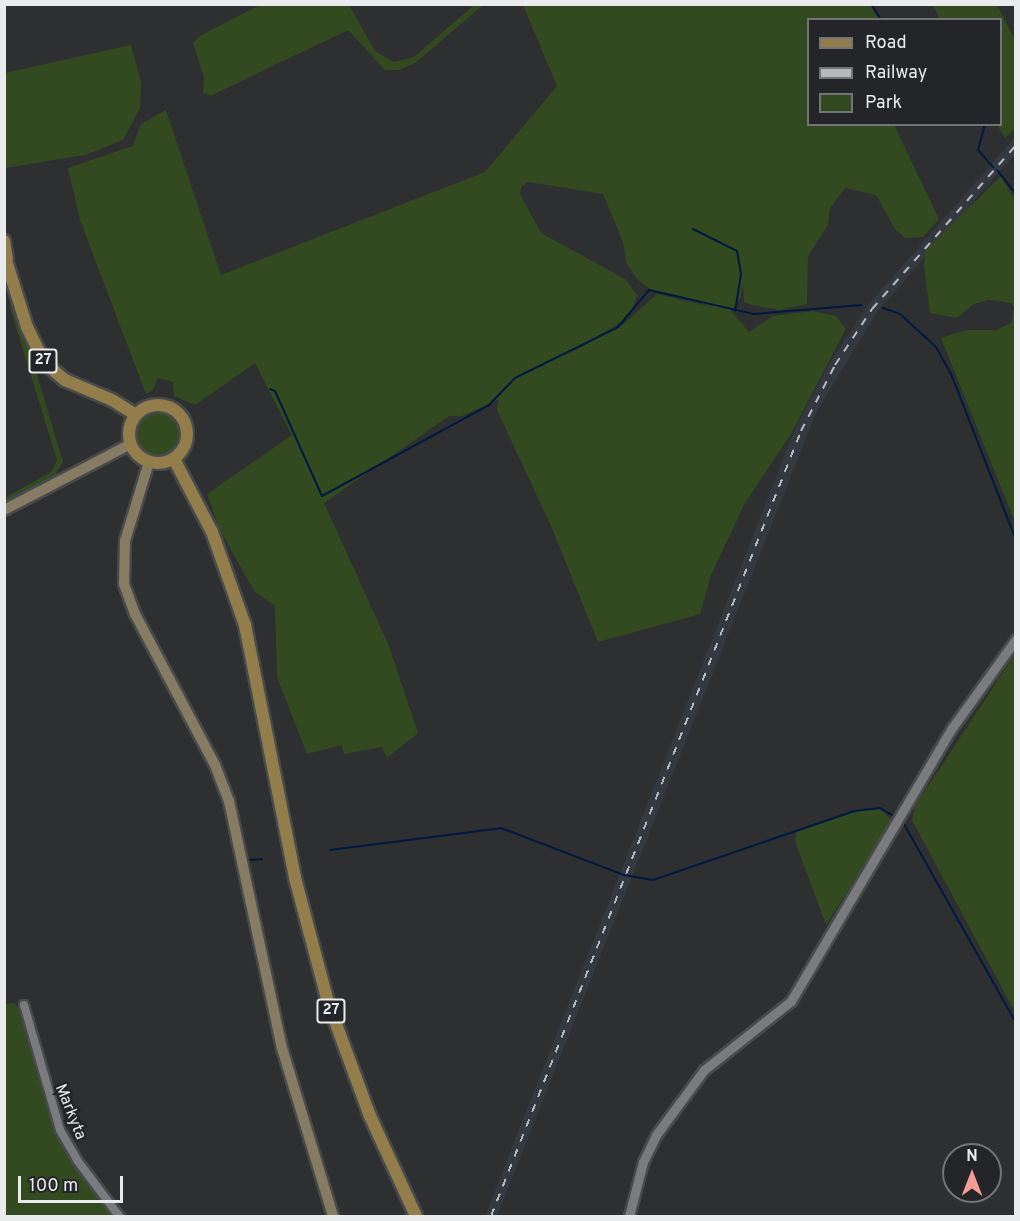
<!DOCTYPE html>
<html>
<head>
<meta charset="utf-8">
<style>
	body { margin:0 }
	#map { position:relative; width:1020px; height:1221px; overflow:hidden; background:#2d2f31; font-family:Overpass,sans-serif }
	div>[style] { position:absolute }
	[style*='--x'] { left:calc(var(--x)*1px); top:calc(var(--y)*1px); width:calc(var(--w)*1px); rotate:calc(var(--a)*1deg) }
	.built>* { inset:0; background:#343941 }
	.green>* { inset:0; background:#334a21 }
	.round { border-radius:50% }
	.stream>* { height:2px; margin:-1px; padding:0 1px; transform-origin:1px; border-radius:1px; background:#001940 }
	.roads { filter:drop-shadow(2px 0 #484a4c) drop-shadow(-2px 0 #484a4c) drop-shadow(0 2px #484a4c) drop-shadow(0 -2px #484a4c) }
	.minor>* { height:8px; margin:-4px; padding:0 4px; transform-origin:4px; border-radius:4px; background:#797b7e }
	.tertiary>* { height:9px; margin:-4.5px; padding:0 4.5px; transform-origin:4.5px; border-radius:4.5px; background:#797b7e }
	.secondary>* { height:10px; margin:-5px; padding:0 5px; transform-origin:5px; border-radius:5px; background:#867c64 }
	.primary>* { height:12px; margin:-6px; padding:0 6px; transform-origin:6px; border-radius:6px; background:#937d4a }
	.primary>.ring { margin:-6px; padding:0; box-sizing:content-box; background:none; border:12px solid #937d4a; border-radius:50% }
	.rail>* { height:2px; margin-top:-1px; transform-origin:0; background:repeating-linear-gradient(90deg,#b7b8ba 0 8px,transparent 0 16px) }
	span { translate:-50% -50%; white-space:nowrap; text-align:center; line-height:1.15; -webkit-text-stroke:5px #232528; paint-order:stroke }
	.shield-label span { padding:2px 4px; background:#232528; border:2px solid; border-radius:4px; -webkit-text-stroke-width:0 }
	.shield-label { font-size:15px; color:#eaebed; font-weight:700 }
	.street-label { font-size:16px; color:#eaebed }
	.frame { position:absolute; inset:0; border:6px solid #eaebed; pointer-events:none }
	.legend { position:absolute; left:807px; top:18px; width:195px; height:108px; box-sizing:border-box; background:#232528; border:2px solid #737477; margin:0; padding:8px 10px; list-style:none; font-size:18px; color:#eaebed }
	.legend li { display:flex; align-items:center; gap:12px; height:30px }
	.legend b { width:30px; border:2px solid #737477 }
	.north { position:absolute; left:942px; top:1143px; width:60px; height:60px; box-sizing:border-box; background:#232528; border:2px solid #737477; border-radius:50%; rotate:0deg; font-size:16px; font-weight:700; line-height:24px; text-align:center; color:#eaebed }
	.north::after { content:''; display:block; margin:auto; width:21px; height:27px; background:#f59b98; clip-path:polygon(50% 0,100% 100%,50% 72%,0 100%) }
	.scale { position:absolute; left:18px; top:1176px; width:105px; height:27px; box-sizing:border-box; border:3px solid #eaebed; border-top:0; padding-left:8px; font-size:18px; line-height:21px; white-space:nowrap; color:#eaebed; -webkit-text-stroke:4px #232528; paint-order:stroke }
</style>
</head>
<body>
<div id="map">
	<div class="built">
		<div style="clip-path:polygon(1015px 137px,1015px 154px,877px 312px,817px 411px,497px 1216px,485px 1216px,795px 429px,830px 362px,868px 305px)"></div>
	</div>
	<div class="green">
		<div style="clip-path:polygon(evenodd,870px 4px,879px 19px,808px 20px,808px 124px,894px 125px,939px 219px,923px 237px,905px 238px,895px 229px,876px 195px,845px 188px,830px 208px,828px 225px,808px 256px,807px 304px,779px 310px,752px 305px,744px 302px,743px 283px,740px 298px,731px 311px,749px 332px,773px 316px,812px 311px,836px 316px,846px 329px,791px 434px,745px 503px,711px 575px,700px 614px,598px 642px,551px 526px,497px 410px,499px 399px,462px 416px,449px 416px,324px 503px,389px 646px,418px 733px,387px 758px,382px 747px,344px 754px,342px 745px,307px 754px,277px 677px,275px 606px,254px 591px,219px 528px,207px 494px,292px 435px,255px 363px,195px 405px,174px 396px,173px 382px,158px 378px,153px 390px,146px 394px,80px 220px,68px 168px,133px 146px,141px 124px,166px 110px,221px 275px,485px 172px,557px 86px,523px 5px,870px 4px,528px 182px,603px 194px,623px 242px,627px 264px,638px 280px,650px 289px,688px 298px,712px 307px,657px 294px,625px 323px,563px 357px,623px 321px,630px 314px,637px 295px,625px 279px,541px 233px,520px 194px,521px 187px,528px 182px)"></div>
		<div style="clip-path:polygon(260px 5px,349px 5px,375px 51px,394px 62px,414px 57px,474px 5px,483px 5px,415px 63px,399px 70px,385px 70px,348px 30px,210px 96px,203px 93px,204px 78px,193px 43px,201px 35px)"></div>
		<div style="clip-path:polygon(933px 5px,997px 5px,1015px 40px,1015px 128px,1005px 138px,997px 125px,1000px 124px,1000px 20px,940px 19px)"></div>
		<div style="clip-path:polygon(131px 45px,141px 83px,140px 108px,123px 140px,85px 155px,5px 168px,5px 73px)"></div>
		<div style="clip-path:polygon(1001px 176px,1016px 203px,1015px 522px,941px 338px,966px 330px,997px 330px,1011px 323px,1014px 308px,1011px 303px,989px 300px,974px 304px,957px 318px,930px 313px,924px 267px,925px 251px)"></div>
		<div style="clip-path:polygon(4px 264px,63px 462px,54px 477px,5px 505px,5px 498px,52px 471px,57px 460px,11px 311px)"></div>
		<div class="round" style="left:135px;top:411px;width:46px;height:46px"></div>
		<div style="clip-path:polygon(1015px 654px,1015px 1012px,912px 820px,915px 806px)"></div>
		<div style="clip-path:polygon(880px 809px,891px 820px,889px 825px,826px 925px,795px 841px,797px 831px,859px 810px)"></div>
		<div style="clip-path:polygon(15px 1003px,32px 1035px,60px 1130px,119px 1216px,5px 1216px,4px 1004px)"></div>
	</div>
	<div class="stream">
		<div style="--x:871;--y:4;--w:19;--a:58"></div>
		<div style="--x:985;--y:124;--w:27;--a:105"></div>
		<div style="--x:978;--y:150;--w:23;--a:49"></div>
		<div style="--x:997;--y:170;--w:31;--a:52"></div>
		<div style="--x:693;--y:229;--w:49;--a:26.6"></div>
		<div style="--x:737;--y:251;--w:23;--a:80"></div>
		<div style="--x:741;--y:274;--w:37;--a:99"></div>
		<div style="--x:883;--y:308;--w:18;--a:19"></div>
		<div style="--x:900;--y:314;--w:49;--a:42.5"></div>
		<div style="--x:936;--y:347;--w:31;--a:61"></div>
		<div style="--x:951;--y:374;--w:178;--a:68.6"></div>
		<div style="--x:270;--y:389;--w:5;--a:22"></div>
		<div style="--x:275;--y:391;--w:115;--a:65.9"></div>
		<div style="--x:322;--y:496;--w:190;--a:-28.6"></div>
		<div style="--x:489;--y:405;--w:37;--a:-46"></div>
		<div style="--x:515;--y:378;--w:115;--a:-26.3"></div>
		<div style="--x:618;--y:327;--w:48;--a:-50"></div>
		<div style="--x:649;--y:290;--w:108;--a:12.9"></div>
		<div style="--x:754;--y:314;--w:108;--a:-4.8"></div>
		<div style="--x:904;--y:824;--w:228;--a:60.6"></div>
		<div style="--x:330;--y:850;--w:172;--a:-7.3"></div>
		<div style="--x:501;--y:828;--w:132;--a:20.9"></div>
		<div style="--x:624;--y:875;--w:29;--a:10"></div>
		<div style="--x:653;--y:880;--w:213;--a:-18.9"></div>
		<div style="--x:855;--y:811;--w:25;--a:-7"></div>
		<div style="--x:880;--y:808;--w:14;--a:30"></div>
		<div style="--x:249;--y:860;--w:13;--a:-4"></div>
	</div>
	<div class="roads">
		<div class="minor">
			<div style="--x:24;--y:1005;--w:130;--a:73.9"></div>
			<div style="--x:60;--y:1130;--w:34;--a:60"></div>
			<div style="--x:77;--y:1160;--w:70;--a:53.1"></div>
		</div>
		<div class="tertiary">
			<div style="--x:629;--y:1216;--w:56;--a:-75.5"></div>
			<div style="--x:643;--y:1162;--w:30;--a:-64"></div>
			<div style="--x:656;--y:1135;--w:81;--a:-53.6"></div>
			<div style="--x:704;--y:1070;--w:111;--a:-38.4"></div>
			<div style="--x:791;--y:1001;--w:317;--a:-59.5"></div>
			<div style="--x:952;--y:728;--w:110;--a:-54.3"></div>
		</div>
		<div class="secondary">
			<div style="--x:149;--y:462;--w:83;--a:106.9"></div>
			<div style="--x:125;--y:541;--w:43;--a:91.3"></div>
			<div style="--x:124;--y:584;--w:32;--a:70"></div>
			<div style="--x:135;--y:614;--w:171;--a:62.1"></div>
			<div style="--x:215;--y:765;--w:39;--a:69"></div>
			<div style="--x:229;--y:801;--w:253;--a:77.9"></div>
			<div style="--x:282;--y:1048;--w:176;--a:73.1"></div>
			<div style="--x:4;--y:510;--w:143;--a:-27.5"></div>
		</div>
		<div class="primary">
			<div style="--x:4;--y:241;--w:18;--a:81"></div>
			<div style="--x:4;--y:254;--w:77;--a:72.5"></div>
			<div style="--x:27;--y:327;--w:39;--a:64"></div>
			<div style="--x:44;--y:362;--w:28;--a:41"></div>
			<div style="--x:65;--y:380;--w:51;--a:23.1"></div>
			<div style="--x:112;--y:400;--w:28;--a:32"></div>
			<div class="ring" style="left:129px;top:405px;width:46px;height:46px"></div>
			<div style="--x:174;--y:459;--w:82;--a:62.5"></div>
			<div style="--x:212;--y:532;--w:99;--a:70.5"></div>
			<div style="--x:245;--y:625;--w:258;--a:78.8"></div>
			<div style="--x:295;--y:878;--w:128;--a:75.1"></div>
			<div style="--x:328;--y:1002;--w:121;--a:69.8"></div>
			<div style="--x:370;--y:1116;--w:110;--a:65.3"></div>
		</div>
	</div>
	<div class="rail">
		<div style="--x:491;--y:1216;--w:844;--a:-68.45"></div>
		<div style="--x:801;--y:431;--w:74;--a:-62.7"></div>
		<div style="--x:835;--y:365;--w:67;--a:-56.5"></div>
		<div style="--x:872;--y:309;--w:218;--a:-48.7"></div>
	</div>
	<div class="shield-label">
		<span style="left:43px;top:361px">27</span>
		<span style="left:331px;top:1011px">27</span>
	</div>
	<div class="street-label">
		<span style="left:70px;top:1112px;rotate:68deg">Markyta</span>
	</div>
	<div class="frame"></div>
	<ul class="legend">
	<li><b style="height:8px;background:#937d4a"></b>Road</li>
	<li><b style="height:8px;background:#b7b8ba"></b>Railway</li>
	<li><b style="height:16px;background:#334a21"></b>Park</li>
	</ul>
	<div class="north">N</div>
	<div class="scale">100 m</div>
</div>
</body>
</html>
